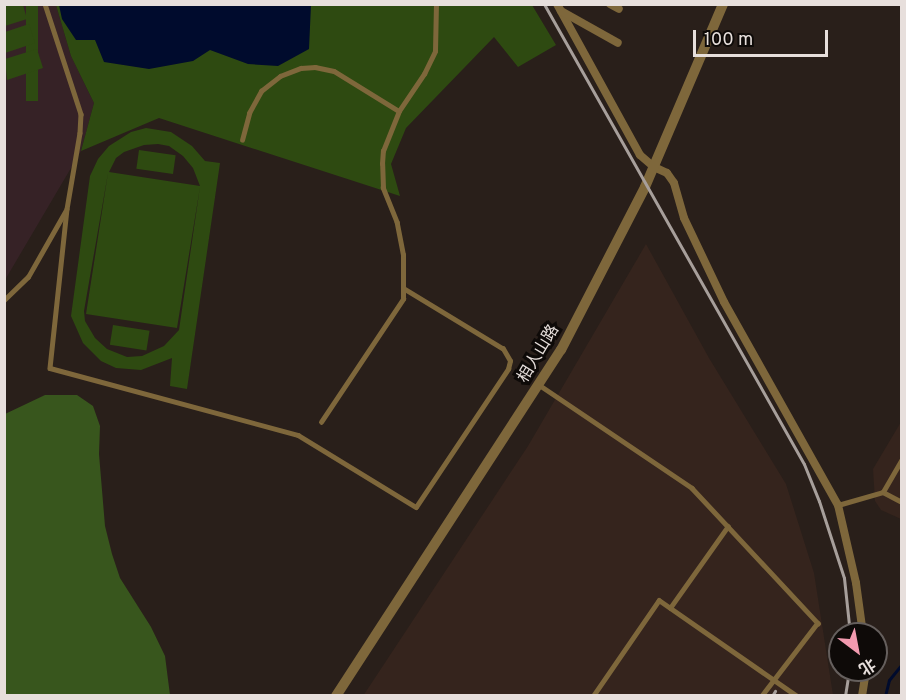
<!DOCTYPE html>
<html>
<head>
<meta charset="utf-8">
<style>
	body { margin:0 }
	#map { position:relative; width:906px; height:700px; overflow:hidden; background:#291f1a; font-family:Overpass,"Noto Sans SC",sans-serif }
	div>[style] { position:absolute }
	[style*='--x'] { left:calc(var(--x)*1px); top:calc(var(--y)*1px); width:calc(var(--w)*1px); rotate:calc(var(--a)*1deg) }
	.built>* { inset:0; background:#35241d }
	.education>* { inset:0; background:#362226 }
	.green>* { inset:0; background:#2e4a11; transform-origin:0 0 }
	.forest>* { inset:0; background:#38561d }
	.water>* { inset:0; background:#000b2d }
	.stream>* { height:3px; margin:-1.5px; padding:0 1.5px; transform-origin:1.5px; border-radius:1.5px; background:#000b2d }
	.service>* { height:4.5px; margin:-2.25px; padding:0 2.25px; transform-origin:2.25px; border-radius:2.25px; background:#7e673b }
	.minor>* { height:8px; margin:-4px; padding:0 4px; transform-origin:4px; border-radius:4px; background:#7e673b }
	.tertiary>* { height:10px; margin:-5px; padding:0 5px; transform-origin:5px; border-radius:5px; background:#7e673b }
	.rail>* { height:3px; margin:-1.5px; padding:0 1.5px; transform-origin:1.5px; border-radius:1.5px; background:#a79f9b }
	span { translate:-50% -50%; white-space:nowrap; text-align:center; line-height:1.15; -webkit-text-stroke:6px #0e0a08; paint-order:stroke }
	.street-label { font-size:16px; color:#e7dfdc }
	.frame { position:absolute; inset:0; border:6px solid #e7dfdc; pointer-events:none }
	.north { position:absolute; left:828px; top:622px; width:60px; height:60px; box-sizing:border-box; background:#0e0a08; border:2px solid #655f5d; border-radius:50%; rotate:148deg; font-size:16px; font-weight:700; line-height:24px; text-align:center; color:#e7dfdc }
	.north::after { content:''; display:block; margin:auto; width:21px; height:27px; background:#f29aaf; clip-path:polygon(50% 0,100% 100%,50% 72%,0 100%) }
	.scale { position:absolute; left:693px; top:30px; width:135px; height:27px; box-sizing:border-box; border:3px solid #e7dfdc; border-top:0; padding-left:8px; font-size:18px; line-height:21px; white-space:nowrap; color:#e7dfdc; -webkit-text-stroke:4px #0e0a08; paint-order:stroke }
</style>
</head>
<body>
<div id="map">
	<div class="built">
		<div style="clip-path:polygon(646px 244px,709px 358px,786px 484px,814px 573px,833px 695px,363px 696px,528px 446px)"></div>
		<div style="clip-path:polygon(901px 422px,901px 519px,881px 510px,875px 501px,873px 469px)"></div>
	</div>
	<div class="education">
		<div style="clip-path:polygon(5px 5px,56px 5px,71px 56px,94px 103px,81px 151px,5px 280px)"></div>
	</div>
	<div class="green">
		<div style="clip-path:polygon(4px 5px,23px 5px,27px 19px,5px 26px)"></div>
		<div style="left:26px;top:5px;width:12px;height:96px"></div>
		<div style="clip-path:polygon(56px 5px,532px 5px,556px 45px,518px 67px,494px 37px,406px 128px,391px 164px,400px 196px,159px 118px,81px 151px,94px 103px,71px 56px)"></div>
		<div style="clip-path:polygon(29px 24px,35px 43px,5px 53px,5px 32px)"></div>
		<div style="clip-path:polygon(37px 49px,43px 68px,7px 80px,5px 59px)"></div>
		<div style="clip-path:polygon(evenodd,146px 128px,171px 132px,192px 146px,205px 161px,220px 163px,187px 389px,170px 386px,172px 358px,141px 370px,116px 368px,101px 361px,83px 343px,71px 316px,90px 176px,98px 159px,109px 146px,131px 132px,146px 128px,158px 144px,169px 146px,183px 156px,193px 168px,200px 186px,109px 172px,116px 158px,124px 152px,144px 145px,158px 144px,146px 128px,108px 173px,86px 314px,177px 328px,200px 187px,179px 330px,164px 346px,142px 356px,127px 357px,107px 349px,95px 338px,85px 321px,84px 311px,108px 173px)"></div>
		<div style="left:139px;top:150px;width:37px;height:19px;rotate:8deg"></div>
		<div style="left:113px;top:325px;width:37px;height:20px;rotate:9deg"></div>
	</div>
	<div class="forest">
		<div style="clip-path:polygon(45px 395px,77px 395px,93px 406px,100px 426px,99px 454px,105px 526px,112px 554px,120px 578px,151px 627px,165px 656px,170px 695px,5px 695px,5px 414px)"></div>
	</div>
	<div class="water">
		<div style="clip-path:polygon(59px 5px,311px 5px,309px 49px,278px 66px,248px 64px,210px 50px,193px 61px,149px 69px,104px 62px,95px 40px,76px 40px,62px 19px)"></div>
	</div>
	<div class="stream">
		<div style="--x:885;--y:696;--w:16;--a:-76"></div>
		<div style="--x:889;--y:680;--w:21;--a:-51"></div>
	</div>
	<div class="service">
		<div style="--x:45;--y:4;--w:116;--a:71.9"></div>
		<div style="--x:81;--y:114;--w:19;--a:93"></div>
		<div style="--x:80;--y:133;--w:77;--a:99.7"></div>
		<div style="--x:67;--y:209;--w:160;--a:96.1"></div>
		<div style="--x:50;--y:368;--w:257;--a:15.1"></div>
		<div style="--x:298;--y:435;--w:138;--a:31.4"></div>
		<div style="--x:416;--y:507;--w:166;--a:-56.3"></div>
		<div style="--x:508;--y:369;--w:8;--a:-76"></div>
		<div style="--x:510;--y:361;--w:14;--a:-120"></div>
		<div style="--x:503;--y:349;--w:116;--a:-148.8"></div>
		<div style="--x:242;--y:140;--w:28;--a:-75"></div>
		<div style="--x:249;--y:113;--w:25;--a:-61"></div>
		<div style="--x:261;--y:91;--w:24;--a:-38"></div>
		<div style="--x:280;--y:76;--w:22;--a:-21"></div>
		<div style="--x:301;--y:68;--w:14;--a:-4"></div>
		<div style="--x:315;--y:67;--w:19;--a:12"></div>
		<div style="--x:334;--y:71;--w:76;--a:31.6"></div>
		<div style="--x:4;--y:300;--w:33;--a:-44"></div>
		<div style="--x:28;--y:277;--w:75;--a:-60.4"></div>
		<div style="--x:538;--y:384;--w:186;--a:34"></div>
		<div style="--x:692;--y:488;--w:185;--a:47"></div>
		<div style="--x:818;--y:623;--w:92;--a:127.5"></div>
		<div style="--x:321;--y:422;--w:148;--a:-56.3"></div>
		<div style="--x:403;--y:299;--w:44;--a:-90"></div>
		<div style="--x:403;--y:255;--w:33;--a:-101"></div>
		<div style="--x:397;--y:223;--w:38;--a:-112"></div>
		<div style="--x:383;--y:188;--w:24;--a:-92"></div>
		<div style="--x:382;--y:164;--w:13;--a:-86"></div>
		<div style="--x:383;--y:151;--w:43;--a:-68.2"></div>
		<div style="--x:399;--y:111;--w:45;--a:-56"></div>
		<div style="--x:424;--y:74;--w:25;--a:-64"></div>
		<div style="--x:435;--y:51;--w:47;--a:-88.8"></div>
		<div style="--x:883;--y:492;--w:21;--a:28"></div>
		<div style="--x:838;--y:505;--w:47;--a:-16.1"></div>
		<div style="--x:883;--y:492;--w:38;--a:-60"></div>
		<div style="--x:670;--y:608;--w:100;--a:-54.7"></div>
		<div style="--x:593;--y:696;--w:116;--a:-55.5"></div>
		<div style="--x:659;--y:600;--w:168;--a:34.8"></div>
	</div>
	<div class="minor">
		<div style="--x:557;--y:4;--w:172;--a:61.2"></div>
		<div style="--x:640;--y:155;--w:18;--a:41"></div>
		<div style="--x:654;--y:167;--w:14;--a:25"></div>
		<div style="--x:667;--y:173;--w:12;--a:55"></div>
		<div style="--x:674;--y:183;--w:36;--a:74"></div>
		<div style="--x:684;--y:218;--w:93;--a:64.5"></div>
		<div style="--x:724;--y:302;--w:233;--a:60.7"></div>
		<div style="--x:838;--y:505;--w:80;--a:77"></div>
		<div style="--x:856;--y:583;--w:51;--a:82.2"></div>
		<div style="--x:610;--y:4;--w:10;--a:29"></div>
		<div style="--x:561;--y:11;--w:65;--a:29.3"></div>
		<div style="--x:862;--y:696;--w:26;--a:-81"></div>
	</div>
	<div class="tertiary">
		<div style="--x:336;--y:696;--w:413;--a:-57"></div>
		<div style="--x:561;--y:350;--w:183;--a:-62.7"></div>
		<div style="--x:645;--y:187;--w:199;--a:-66.9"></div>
	</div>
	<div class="rail">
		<div style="--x:544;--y:4;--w:528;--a:60.52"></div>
		<div style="--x:804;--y:464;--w:40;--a:68"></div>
		<div style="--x:819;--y:501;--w:81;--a:72"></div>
		<div style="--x:844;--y:578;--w:56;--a:83.9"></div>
		<div style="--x:772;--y:696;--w:6;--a:-59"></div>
		<div style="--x:845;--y:696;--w:26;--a:-81"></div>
	</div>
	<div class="street-label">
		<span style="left:539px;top:354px;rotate:-59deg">相人山路</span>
	</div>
	<div class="frame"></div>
	<div class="north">北</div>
	<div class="scale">100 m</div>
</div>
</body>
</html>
